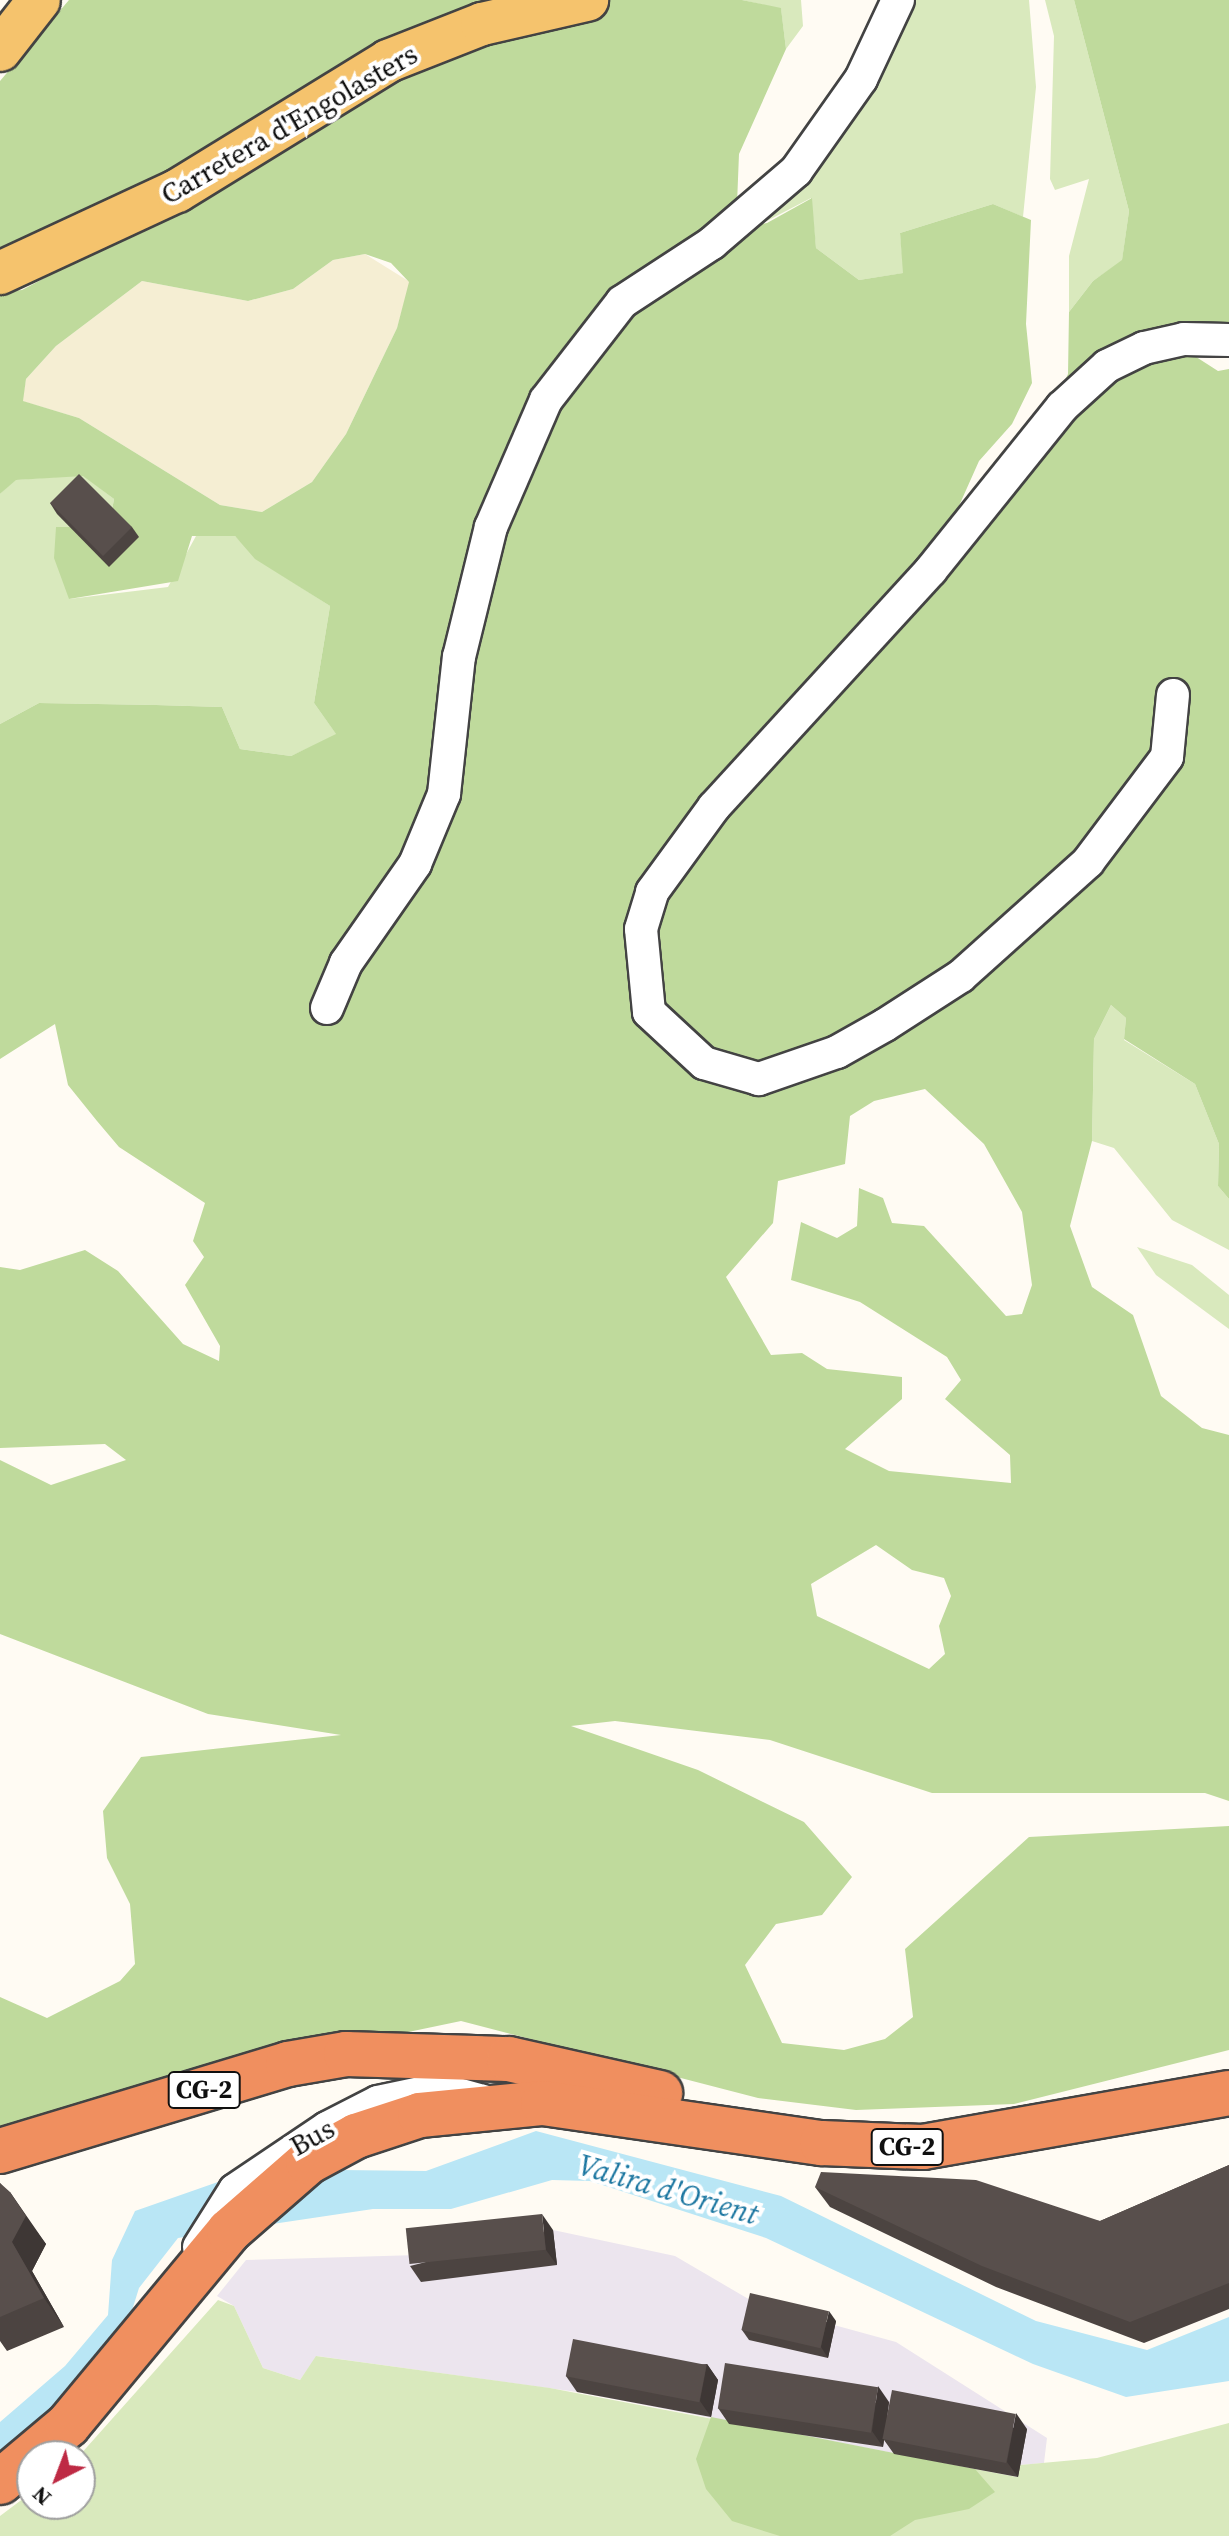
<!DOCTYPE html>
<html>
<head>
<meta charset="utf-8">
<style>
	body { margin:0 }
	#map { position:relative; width:1229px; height:2536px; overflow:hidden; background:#fffbf3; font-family:"Source Serif 4",serif }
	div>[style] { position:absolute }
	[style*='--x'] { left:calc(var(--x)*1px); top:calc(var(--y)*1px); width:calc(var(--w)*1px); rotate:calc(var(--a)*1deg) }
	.industrial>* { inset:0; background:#ece5ee }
	.farmland>* { inset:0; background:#f5eed3 }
	.green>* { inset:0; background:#d9e9bd }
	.forest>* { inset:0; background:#bfda9c }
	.water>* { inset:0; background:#b9e6f5 }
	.roads { filter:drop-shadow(2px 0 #434343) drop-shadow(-2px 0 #434343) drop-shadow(0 2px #434343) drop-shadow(0 -2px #434343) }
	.minor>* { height:32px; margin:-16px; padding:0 16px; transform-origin:16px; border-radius:16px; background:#fff }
	.major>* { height:42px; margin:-21px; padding:0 21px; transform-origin:21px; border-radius:21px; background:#f5c36d }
	.highway>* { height:44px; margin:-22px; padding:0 22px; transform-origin:22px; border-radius:22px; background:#f08f5f }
	.wall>* { inset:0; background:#4c4441 }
	.shaded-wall>* { inset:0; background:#3e3735 }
	.building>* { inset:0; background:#584f4c; transform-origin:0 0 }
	span { translate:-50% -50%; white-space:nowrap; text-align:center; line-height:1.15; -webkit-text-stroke:8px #fff; paint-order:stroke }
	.shield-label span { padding:2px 6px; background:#fff; border:2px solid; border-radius:6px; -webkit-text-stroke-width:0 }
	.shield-label { font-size:26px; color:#101010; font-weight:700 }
	.street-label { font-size:28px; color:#101010 }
	.water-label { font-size:30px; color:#1b76a0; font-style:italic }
	.north { position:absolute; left:16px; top:2440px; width:80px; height:80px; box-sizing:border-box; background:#fff; border:2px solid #9f9f9f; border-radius:50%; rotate:222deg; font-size:22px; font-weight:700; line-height:32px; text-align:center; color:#101010 }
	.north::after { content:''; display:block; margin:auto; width:28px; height:36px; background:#be2a44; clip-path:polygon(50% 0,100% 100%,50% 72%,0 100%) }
</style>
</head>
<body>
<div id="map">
	<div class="industrial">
		<div style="clip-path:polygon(553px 2230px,675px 2256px,757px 2304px,896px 2342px,1047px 2438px,1044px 2463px,1020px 2465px,1017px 2477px,577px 2392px,317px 2356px,300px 2380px,263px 2368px,234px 2306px,217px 2296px,246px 2260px,418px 2255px)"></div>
	</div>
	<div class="farmland">
		<div style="clip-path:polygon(365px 254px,410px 282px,397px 328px,346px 434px,312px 482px,262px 512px,220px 505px,79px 418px,22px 401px,26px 379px,56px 346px,142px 281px,248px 301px,293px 289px,333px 260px)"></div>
	</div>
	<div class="green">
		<div style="clip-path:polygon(742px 0,801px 0,803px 26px,786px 49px,781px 9px)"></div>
		<div style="clip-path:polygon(914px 0,1029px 0,1036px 87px,1023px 217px,993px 204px,900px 233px,904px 273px,859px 280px,816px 248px,811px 198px,761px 224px,867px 101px)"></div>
		<div style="clip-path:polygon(1045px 0,1074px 0,1129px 211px,1122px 261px,1093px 281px,1069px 312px,1069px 256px,1089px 179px,1055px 190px,1050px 179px,1054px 36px)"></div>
		<div style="clip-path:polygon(83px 475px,114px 499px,109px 527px,69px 599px,168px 587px,196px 536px,235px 536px,260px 561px,330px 606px,314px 703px,337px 735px,291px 756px,240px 749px,222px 707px,156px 705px,39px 703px,0 724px,0 494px,15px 480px)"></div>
		<div style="clip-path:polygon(1111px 1005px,1126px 1018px,1124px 1040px,1195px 1084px,1219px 1144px,1218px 1186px,1229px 1199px,1229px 1250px,1172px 1220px,1114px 1148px,1092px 1141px,1094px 1039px)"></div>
		<div style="clip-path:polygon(1137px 1247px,1192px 1265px,1229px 1295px,1229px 1329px,1156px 1275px)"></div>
		<div style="clip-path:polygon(218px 2300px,234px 2306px,263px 2368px,300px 2380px,316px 2356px,550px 2388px,1017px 2477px,1020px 2465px,1097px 2458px,1229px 2423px,1229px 2536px,0 2536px,0 2516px,32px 2492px,32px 2504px,80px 2504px,79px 2456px)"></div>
	</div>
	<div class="forest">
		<div style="clip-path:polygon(69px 0,506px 0,33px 244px,0 247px,0 81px)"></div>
		<div style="clip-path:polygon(evenodd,552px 0,742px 0,781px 8px,786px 49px,739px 154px,736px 229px,767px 223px,812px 198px,816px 248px,859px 280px,903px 273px,900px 233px,993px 204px,1031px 220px,1026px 324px,1032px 383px,1012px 424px,979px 461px,946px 535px,1036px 442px,1068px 374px,1069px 312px,1093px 281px,1122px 260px,1129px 211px,1074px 0,1229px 0,1229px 327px,1190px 353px,1218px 371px,1229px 369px,1229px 1199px,1218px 1186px,1219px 1144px,1195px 1084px,1124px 1039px,1126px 1018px,1111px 1005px,1094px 1039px,1092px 1141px,1070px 1226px,1092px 1287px,1133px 1315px,1161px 1396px,1202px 1428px,1229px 1435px,1229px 1801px,1205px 1793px,932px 1793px,770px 1740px,615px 1721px,571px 1726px,698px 1770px,804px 1822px,852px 1877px,822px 1915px,776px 1924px,745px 1965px,782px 2043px,844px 2050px,885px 2039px,913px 2017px,905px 1949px,1029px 1837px,1229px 1826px,1229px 2050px,1014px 2104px,856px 2110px,758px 2098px,461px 2021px,231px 2069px,0 2143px,0 1997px,47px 2018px,120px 1981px,135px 1964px,130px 1904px,107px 1858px,103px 1811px,141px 1757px,341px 1735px,208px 1714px,0 1634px,0 1460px,51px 1485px,126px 1460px,105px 1444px,0 1448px,0 1267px,20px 1270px,85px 1250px,118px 1271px,183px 1344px,219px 1361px,220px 1346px,185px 1285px,204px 1257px,193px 1241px,205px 1203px,119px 1147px,97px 1121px,68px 1085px,55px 1024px,0 1059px,0 724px,39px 703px,156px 705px,222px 707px,240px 749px,291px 756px,336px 734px,314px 703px,330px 606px,255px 559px,235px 536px,192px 536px,178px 581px,69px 599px,54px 558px,56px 527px,109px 527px,114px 499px,83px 476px,16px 480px,0 494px,0 292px,22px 290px,181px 206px,318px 121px,552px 0,365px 254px,391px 263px,409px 282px,397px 328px,346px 434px,312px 482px,262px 512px,220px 505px,79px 418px,23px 401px,26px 379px,56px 346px,142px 281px,248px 301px,293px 289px,333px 260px,365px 254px,552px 0,925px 1089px,984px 1144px,1022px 1212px,1032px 1285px,1022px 1314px,1006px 1316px,924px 1226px,892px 1223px,883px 1198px,859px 1188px,857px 1226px,837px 1238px,801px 1222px,791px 1280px,860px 1302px,947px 1357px,961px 1380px,945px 1399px,1010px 1455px,1011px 1483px,889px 1471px,845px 1449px,902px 1399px,902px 1377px,827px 1369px,802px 1353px,771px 1355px,726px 1277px,773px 1223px,778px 1181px,845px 1164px,850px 1116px,874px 1101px,925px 1089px,552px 0,876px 1545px,912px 1570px,944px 1578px,951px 1596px,939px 1626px,945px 1654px,929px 1669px,817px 1616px,811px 1584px,876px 1545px)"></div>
		<div style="clip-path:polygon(711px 2417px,975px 2469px,995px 2492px,969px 2509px,915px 2520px,890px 2536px,780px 2536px,732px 2521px,706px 2489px,696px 2459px)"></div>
	</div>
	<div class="water">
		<div style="clip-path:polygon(536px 2131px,781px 2196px,1036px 2321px,1147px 2350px,1229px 2317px,1229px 2381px,1126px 2397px,1033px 2364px,766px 2238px,590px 2181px,552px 2180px,451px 2209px,373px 2209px,178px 2238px,139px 2288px,124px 2336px,71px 2397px,0 2454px,0 2422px,65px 2366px,108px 2315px,112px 2260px,135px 2211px,255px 2169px,426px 2171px)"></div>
	</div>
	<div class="roads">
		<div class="minor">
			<div style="--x:1173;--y:695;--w:62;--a:95.5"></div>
			<div style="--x:1167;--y:757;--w:131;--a:127"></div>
			<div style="--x:1088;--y:862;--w:171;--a:138.1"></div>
			<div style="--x:961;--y:976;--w:90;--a:147.2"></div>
			<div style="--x:885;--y:1025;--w:55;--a:150.6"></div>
			<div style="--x:837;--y:1052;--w:83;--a:160.9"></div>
			<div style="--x:759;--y:1079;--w:57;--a:-163.8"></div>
			<div style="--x:704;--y:1063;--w:75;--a:-137.2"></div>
			<div style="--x:649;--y:1012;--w:83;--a:-95.5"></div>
			<div style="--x:641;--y:929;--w:39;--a:-73"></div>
			<div style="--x:652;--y:892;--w:105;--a:-53.9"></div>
			<div style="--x:714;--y:807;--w:321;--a:-47.5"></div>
			<div style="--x:931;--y:570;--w:209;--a:-51.2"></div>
			<div style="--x:1062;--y:407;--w:61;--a:-42.3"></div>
			<div style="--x:1107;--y:366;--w:41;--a:-25.9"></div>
			<div style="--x:1144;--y:348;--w:41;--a:-12.7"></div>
			<div style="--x:1184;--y:339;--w:45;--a:1.3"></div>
			<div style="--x:327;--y:1008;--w:49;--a:-67.1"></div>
			<div style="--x:346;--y:963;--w:121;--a:-55.1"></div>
			<div style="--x:415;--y:864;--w:76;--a:-67.5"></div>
			<div style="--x:444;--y:794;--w:138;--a:-83.8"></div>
			<div style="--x:459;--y:657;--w:134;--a:-76.2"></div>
			<div style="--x:491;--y:527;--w:138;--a:-66.6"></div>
			<div style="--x:546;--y:400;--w:124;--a:-52.2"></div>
			<div style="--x:622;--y:302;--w:108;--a:-33.2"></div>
			<div style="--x:712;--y:243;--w:111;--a:-40.6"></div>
			<div style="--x:796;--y:171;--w:113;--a:-54.8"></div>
			<div style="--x:861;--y:79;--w:87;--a:-64.9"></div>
			<div style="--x:199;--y:2247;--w:67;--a:-57.7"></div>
			<div style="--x:235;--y:2190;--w:111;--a:-34"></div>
			<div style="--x:327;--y:2128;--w:57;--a:-27"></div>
			<div style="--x:378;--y:2102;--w:62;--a:-12"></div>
			<div style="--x:439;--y:2089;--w:50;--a:15.2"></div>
		</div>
		<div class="major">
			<div style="--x:0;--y:50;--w:63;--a:-52"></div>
			<div style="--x:0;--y:273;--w:195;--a:-24.9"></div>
			<div style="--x:177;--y:191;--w:248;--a:-31.6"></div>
			<div style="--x:388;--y:61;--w:101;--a:-21.5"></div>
			<div style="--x:482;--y:24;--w:108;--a:-12.9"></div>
		</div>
		<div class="highway">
			<div style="--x:0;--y:2151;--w:301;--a:-16.8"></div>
			<div style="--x:288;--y:2064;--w:59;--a:-9.8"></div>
			<div style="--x:346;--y:2054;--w:163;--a:1.8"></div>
			<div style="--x:509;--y:2059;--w:155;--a:12.7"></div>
			<div style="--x:0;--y:2482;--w:89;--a:-40"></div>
			<div style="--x:68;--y:2425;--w:252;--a:-50.3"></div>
			<div style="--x:229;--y:2231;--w:105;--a:-41.1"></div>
			<div style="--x:308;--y:2162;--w:55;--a:-28.4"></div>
			<div style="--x:356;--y:2136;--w:67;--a:-18.2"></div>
			<div style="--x:420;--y:2115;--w:124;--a:-5.6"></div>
			<div style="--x:543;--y:2103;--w:282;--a:8.2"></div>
			<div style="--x:822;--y:2143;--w:101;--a:2.3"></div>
			<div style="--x:923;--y:2147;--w:311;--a:-10"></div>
		</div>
	</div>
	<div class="wall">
		<div style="clip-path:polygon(50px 503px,132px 527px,139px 537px,109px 567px,57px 514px)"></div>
		<div style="clip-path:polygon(1229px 2165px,1229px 2309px,1144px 2343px,996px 2287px,830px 2207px,815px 2187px,1100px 2221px)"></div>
		<div style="clip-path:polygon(0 2183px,46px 2244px,32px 2271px,64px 2327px,7px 2351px,0 2341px)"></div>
		<div style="clip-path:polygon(553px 2230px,557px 2265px,421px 2282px,410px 2266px)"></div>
		<div style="clip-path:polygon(836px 2321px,828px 2358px,749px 2340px,742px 2330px)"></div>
		<div style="clip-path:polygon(707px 2364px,718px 2380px,711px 2417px,577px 2392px,566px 2376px)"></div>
		<div style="clip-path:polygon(889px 2402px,887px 2418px,1027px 2429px,1018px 2477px,894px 2454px,884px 2440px,883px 2447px,729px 2424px,718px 2408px)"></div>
	</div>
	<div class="shaded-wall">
		<div style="clip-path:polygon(10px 2192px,46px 2244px,32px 2271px,64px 2327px,44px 2298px,12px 2242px)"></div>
		<div style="clip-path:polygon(542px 2214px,553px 2230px,557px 2265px,546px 2250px)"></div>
		<div style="clip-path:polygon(829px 2311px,836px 2321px,828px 2358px,821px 2347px)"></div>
		<div style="clip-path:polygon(707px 2364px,718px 2380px,711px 2417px,700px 2401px)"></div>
		<div style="clip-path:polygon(878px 2386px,889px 2402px,883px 2447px,872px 2431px)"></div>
		<div style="clip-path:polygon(1016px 2413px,1027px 2429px,1018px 2477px,1007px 2462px)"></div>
	</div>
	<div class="building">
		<div style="left:79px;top:474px;width:75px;height:41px;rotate:45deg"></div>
		<div style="clip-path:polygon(1229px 2165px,1229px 2283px,1130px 2322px,982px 2266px,815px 2187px,821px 2172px,976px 2180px,1100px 2221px)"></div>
		<div style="clip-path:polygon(0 2183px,10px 2192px,26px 2216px,12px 2242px,44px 2298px,0 2317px)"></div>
		<div style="left:542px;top:2214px;width:36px;height:137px;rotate:84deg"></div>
		<div style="left:750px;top:2293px;width:81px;height:38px;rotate:13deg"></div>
		<div style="left:573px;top:2339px;width:136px;height:38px;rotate:11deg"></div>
		<div style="left:725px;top:2363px;width:155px;height:46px;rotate:9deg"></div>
		<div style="left:892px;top:2390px;width:126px;height:50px;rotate:11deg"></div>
	</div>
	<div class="shield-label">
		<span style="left:204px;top:2090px">CG-2</span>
		<span style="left:907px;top:2147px">CG-2</span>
	</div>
	<div class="street-label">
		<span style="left:289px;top:124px;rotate:-30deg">Carretera d'Engolasters</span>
		<span style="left:312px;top:2137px;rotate:-29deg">Bus</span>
	</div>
	<div class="water-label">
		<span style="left:668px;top:2190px;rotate:16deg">Valira d'Orient</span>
	</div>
	<div class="north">N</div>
</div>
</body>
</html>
